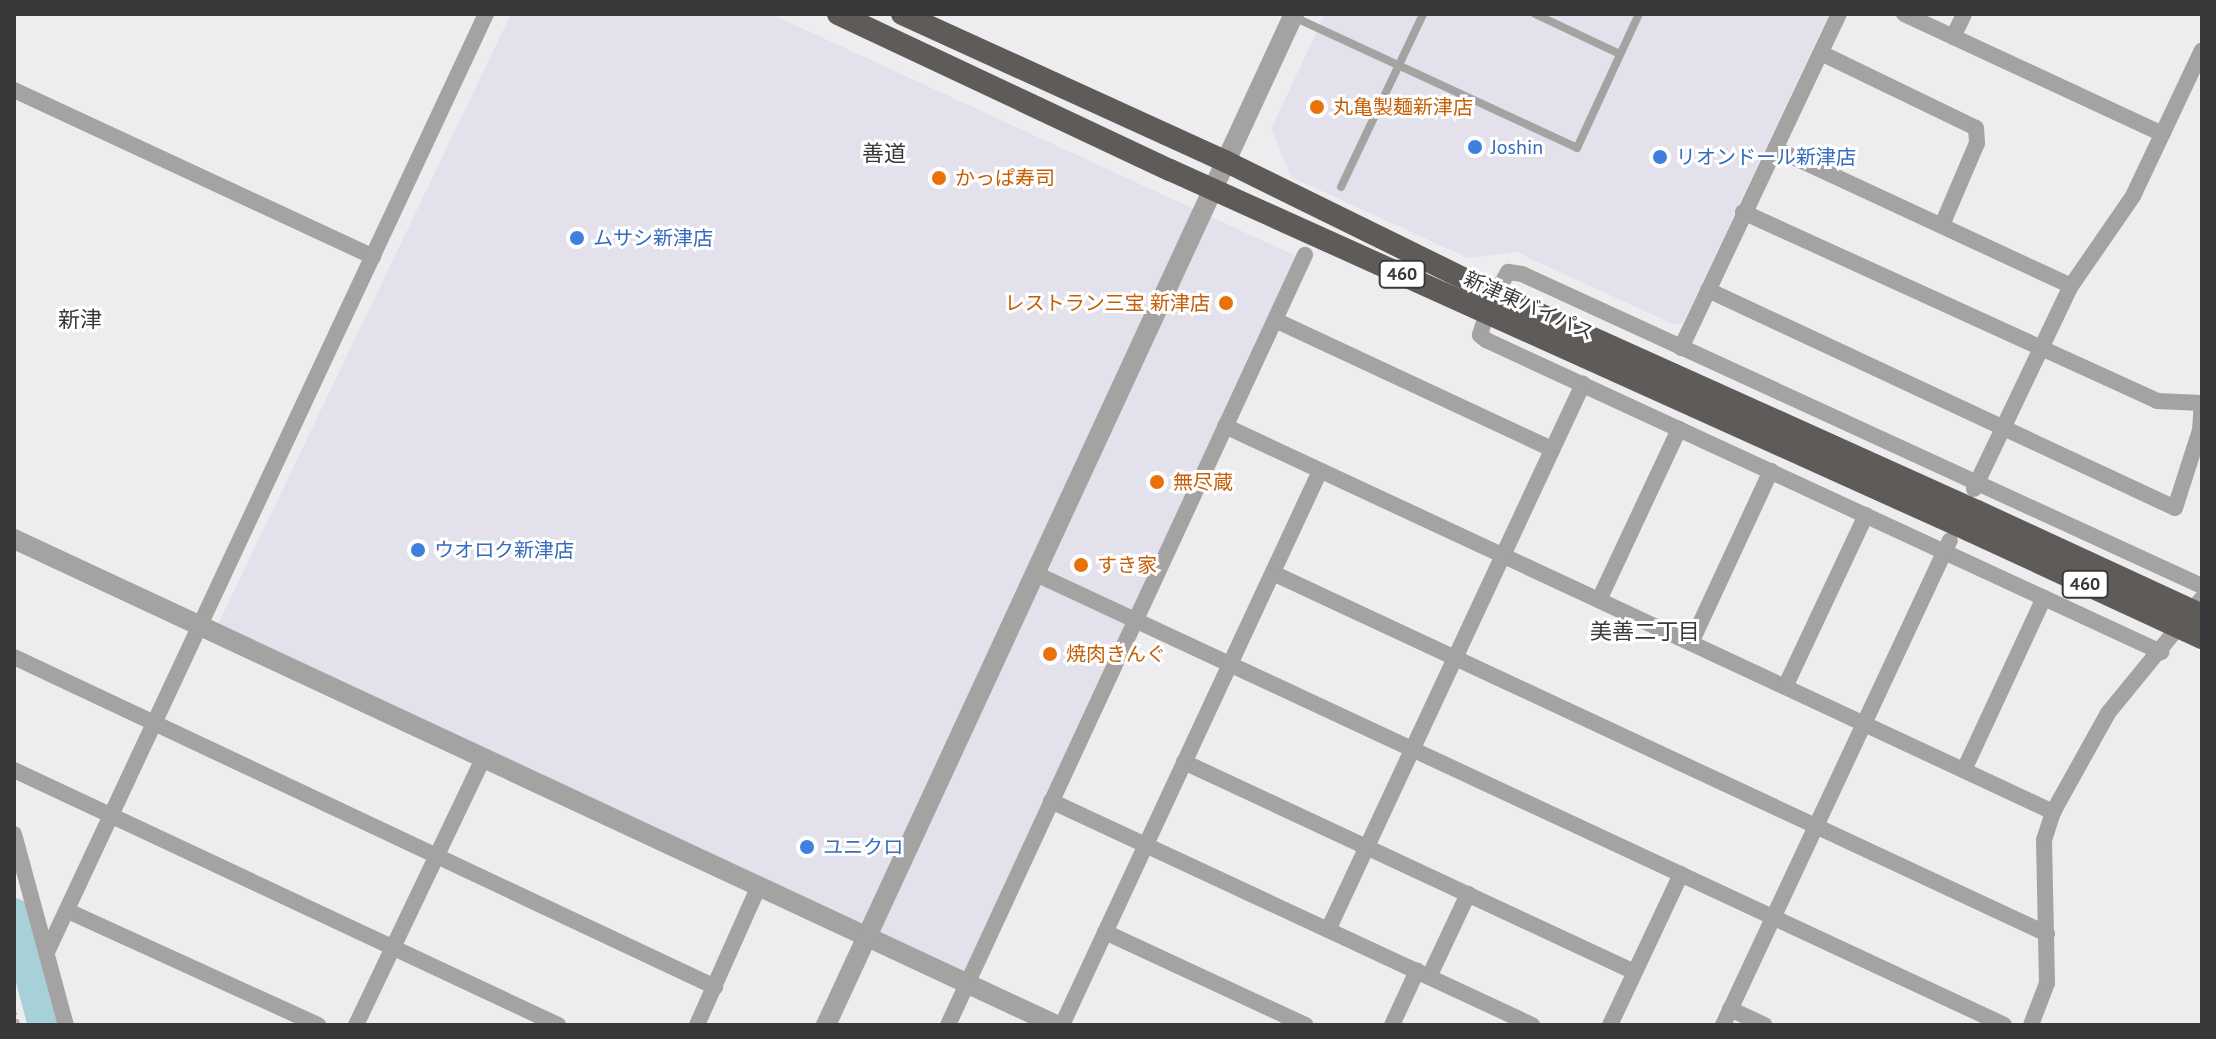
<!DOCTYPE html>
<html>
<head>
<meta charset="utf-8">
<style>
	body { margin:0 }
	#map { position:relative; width:2216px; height:1039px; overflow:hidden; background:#ededf0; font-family:"PT Sans","Noto Sans JP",sans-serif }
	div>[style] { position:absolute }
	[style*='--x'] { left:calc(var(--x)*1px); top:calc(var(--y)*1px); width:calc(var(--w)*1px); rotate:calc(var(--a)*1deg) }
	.built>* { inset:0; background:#e3e1ec }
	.river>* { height:32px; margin:-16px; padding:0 16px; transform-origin:16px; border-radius:16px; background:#a6d1d8 }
	.path>* { height:3px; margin-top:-1.5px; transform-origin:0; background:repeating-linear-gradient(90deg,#adadb0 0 6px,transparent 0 10px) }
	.service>* { height:8px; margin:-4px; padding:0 4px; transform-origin:4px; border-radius:4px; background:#a5a3a2 }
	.minor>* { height:16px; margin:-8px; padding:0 8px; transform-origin:8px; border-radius:8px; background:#a5a3a2 }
	.tertiary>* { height:20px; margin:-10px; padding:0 10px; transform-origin:10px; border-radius:10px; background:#a5a3a2 }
	.trunk>* { height:22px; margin:-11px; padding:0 11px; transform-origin:11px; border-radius:11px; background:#5e5b59 }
	.trunk-bridge>* { height:22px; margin:-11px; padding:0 11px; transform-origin:11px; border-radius:11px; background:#5e5b59 }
	.dots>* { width:22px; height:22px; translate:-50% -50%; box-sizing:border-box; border:4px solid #fff; border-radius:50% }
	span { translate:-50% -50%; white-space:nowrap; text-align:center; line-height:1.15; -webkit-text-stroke:6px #fff; paint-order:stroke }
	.shield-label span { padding:2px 6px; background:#fff; border:2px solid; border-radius:6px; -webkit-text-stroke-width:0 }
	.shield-label { font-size:18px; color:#39393b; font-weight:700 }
	.food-label { font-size:20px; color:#c56008 }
	.left { translate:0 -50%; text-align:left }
	.right { translate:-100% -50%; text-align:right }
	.shop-label { font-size:20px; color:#366cbe }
	.street-label { font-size:20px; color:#39393b }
	.neighbourhood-label { font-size:22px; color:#39393b }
	.frame { position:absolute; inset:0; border:16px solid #39393b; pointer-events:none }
</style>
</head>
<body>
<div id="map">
	<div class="built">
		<div style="clip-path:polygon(511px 14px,771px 14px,1298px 257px,964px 971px,218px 624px)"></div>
		<div style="clip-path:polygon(1325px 14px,1829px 14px,1683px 323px,1675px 325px,1516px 252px,1468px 258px,1291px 177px,1271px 129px)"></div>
	</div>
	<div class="river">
		<div style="--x:14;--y:914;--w:115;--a:74.9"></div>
	</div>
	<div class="path">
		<div style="--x:14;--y:1009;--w:17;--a:73"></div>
	</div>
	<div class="service">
		<div style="--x:1535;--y:14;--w:94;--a:25.2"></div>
		<div style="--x:1294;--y:17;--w:312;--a:24.8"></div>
		<div style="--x:1577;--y:148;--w:148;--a:-65.2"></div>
		<div style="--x:1341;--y:187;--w:191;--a:-64.6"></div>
	</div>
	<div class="minor">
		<div style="--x:1904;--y:14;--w:285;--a:24.9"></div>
		<div style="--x:1953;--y:37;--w:25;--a:-64"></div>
		<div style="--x:1821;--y:53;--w:172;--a:25.8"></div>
		<div style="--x:1976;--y:128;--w:15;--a:86"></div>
		<div style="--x:1977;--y:143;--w:89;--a:113.1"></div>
		<div style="--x:14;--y:90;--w:396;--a:24.9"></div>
		<div style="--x:1776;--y:149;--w:325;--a:24.9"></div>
		<div style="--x:1743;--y:212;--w:455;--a:24.5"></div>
		<div style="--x:2157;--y:401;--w:45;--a:2.5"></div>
		<div style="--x:1708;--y:290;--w:515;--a:25.02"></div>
		<div style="--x:2175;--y:508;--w:82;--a:-72.2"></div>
		<div style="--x:2200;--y:430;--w:27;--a:-86"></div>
		<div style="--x:1495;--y:294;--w:26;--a:-59"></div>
		<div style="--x:1508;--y:272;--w:14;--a:8"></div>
		<div style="--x:1522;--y:274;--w:748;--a:24.65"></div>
		<div style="--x:1487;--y:313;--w:23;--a:108"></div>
		<div style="--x:1480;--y:335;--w:8;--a:40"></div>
		<div style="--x:1486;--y:340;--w:744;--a:24.81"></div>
		<div style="--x:1275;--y:320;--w:306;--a:25"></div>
		<div style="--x:1681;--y:348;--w:369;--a:-64.7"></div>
		<div style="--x:1225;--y:426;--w:914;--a:24.99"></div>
		<div style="--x:1974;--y:489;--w:225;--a:-64.5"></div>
		<div style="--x:2071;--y:286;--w:109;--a:-55.4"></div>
		<div style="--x:2133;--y:196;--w:161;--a:-64.7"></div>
		<div style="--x:1034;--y:573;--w:1070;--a:24.98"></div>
		<div style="--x:1273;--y:573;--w:854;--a:25"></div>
		<div style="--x:1599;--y:600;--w:189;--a:-64.9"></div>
		<div style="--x:1691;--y:643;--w:190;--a:-65.1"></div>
		<div style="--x:14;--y:657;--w:775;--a:25.21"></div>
		<div style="--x:1785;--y:687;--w:190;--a:-64.8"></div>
		<div style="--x:1184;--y:762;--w:497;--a:25"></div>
		<div style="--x:14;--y:770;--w:601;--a:25.11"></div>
		<div style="--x:1964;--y:770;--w:190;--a:-65.1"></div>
		<div style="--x:1051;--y:801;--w:531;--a:24.97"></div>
		<div style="--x:14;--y:834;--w:198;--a:74.8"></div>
		<div style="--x:68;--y:911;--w:275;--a:24.5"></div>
		<div style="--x:1328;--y:930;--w:603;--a:-64.97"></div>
		<div style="--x:1105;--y:932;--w:221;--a:24.9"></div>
		<div style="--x:47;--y:952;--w:1036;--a:-64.92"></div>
		<div style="--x:1429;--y:977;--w:92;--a:-64.8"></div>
		<div style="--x:1730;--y:1009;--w:38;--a:25"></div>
		<div style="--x:356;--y:1025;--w:293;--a:-64.5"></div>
		<div style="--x:697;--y:1025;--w:148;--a:-66"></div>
		<div style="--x:948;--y:1025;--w:849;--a:-65.13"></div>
		<div style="--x:1062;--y:1025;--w:611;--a:-65.03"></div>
		<div style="--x:1392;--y:1025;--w:60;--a:-65.2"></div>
		<div style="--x:1610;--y:1025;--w:167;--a:-64.8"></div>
		<div style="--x:1723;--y:1025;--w:535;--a:-64.92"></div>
		<div style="--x:2031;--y:1025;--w:45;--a:-69.1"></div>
		<div style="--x:2047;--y:983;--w:143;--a:-91.2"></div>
		<div style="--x:2044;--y:840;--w:29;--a:-72"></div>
		<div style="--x:2053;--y:812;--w:113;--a:-60.9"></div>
		<div style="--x:2108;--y:713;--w:149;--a:-50.7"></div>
	</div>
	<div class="tertiary">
		<div style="--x:14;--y:539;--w:1150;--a:25"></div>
		<div style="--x:826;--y:1025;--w:1114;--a:-65.16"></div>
	</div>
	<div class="trunk">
		<div style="--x:838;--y:14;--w:367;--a:25.2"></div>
		<div style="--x:1170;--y:170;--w:875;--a:24.28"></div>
		<div style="--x:902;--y:14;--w:357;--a:24.5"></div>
		<div style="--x:1227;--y:162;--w:299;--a:26.2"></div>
		<div style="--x:1495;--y:294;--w:529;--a:24.24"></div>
	</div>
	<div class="trunk-bridge">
		<div style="--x:1977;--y:511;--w:248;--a:24.8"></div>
		<div style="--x:1968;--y:530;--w:258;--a:24.8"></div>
	</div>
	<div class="dots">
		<div style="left:1317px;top:107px;background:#e8710a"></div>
		<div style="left:1475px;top:147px;background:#3f7fe0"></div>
		<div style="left:1660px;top:157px;background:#3f7fe0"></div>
		<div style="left:939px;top:178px;background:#e8710a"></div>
		<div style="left:577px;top:238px;background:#3f7fe0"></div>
		<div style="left:1226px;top:303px;background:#e8710a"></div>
		<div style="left:1157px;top:482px;background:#e8710a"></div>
		<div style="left:418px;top:550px;background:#3f7fe0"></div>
		<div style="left:1081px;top:565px;background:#e8710a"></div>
		<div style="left:1050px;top:654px;background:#e8710a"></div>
		<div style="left:807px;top:847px;background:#3f7fe0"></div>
	</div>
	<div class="shield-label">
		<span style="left:1402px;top:274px">460</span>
		<span style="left:2085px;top:584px">460</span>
	</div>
	<div class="food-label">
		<span class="left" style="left:1333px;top:107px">丸亀製麺新津店</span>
		<span class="left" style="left:955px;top:178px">かっぱ寿司</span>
		<span class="right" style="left:1210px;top:303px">レストラン三宝 新津店</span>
		<span class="left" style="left:1173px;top:482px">無尽蔵</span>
		<span class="left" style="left:1097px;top:565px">すき家</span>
		<span class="left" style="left:1066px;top:654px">焼肉きんぐ</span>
	</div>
	<div class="shop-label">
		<span class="left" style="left:1491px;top:147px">Joshin</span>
		<span class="left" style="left:1676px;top:157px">リオンドール新津店</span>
		<span class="left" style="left:593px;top:238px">ムサシ新津店</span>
		<span class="left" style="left:434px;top:550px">ウオロク新津店</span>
		<span class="left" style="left:823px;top:847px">ユニクロ</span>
	</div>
	<div class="street-label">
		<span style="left:1529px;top:306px;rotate:24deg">新津東バイパス</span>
	</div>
	<div class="neighbourhood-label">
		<span style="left:884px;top:154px">善道</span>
		<span style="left:80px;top:320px">新津</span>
		<span style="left:1645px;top:632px">美善二丁目</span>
	</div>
	<div class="frame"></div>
</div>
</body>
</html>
